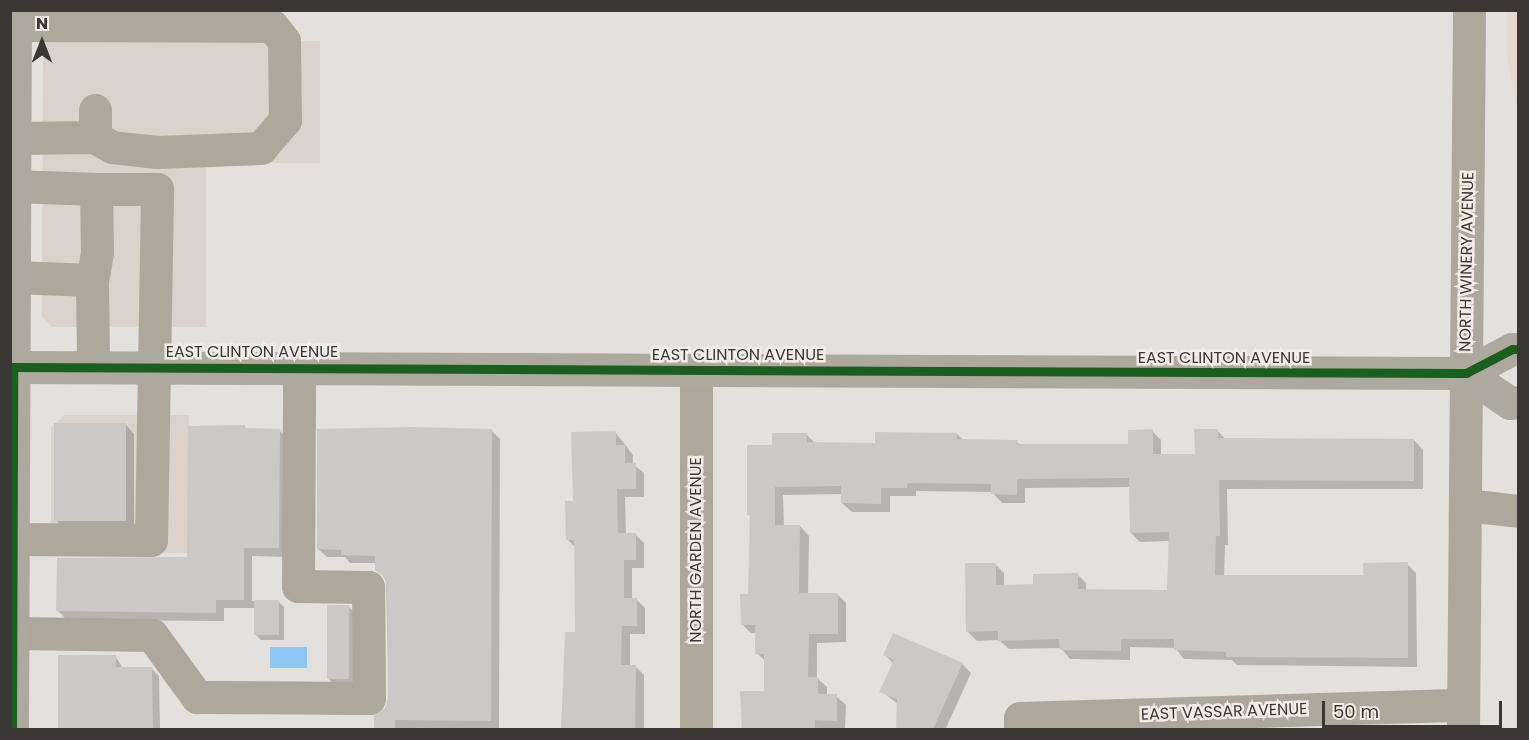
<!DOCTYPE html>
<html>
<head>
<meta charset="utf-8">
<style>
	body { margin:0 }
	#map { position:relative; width:1529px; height:740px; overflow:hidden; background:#e4e0dd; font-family:Poppins,sans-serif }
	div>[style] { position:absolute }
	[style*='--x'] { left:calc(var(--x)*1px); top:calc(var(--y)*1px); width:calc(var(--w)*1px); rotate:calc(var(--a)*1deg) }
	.built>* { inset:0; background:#dbd2cc }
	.industrial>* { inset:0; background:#e6d9cf }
	.water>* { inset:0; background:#8ec5f5; transform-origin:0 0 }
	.shadow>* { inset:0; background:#0003 }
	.building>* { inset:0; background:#ccc8c7; transform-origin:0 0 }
	.minor>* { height:33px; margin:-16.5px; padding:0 16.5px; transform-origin:16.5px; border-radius:16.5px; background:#ada79c }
	.major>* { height:33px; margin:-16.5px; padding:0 16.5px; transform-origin:16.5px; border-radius:16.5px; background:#aea99f }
	.cycleway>* { height:9px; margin:-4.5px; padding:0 4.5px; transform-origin:4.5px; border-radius:4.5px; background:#1b5e20 }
	span { translate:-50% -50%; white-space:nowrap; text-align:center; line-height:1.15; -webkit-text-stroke:5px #f4ece7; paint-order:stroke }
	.street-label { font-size:16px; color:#3a3735 }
	.frame { position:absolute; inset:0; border:12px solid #3a3735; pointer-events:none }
	.north { position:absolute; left:12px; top:12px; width:60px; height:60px; -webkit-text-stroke:4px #f4ece7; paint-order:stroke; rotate:0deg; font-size:16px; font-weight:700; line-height:24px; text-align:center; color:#3a3735 }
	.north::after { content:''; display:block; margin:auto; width:21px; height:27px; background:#3a3735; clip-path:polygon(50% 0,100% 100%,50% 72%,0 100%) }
	.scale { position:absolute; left:1322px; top:701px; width:180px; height:27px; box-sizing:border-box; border:3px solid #3a3735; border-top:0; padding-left:8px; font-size:18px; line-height:21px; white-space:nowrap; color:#3a3735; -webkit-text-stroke:4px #f4ece7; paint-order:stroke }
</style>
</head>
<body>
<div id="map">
	<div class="built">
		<div style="clip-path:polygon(43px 41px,320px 41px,320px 163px,206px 163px,206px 327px,52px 327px,42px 317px)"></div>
		<div style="clip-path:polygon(65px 415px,189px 415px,188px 553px,51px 552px,51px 428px)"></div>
		<div style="clip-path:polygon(1518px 459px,1518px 729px,1516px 730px,1517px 461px)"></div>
	</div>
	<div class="industrial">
		<div style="clip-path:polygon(1507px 11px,1518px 11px,1518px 307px,1518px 111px,1507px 57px)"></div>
	</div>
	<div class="water">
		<div style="left:270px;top:647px;width:37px;height:21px"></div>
	</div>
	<div class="shadow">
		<div style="clip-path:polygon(126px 425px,134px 434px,134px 529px,65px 529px,56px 520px)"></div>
		<div style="clip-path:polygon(244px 426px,247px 430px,279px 430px,288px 439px,288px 557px,252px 556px,252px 601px,278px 601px,284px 607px,284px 640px,261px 640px,255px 634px,255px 608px,224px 608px,224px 621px,67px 620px,58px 611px,189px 558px)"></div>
		<div style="clip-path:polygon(491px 430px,500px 439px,499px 730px,376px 730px,376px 716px,386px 709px,389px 698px,386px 579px,376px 569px,376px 563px,350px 563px,345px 557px,327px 557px,318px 549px)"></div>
		<div style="clip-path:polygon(1217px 430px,1226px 440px,1414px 440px,1423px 450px,1423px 489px,1227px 489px,1228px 545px,1225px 545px,1224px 577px,1365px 576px,1407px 564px,1416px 573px,1417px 667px,1237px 665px,1232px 660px,1184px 659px,1175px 648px,1130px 647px,1130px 660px,1070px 659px,1061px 648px,1009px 649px,999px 640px,977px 641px,968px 632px,995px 564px,1004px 573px,1004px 586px,1035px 585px,1077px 574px,1086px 583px,1086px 590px,1169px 591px,1170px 541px,1140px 542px,1131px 533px,1130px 487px,1025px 488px,1025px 503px,1002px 503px,992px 492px,916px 491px,916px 496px,890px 496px,890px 512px,852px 512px,842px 503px,842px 494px,783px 495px,784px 526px,800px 526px,809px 536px,808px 594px,837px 594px,846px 603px,846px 642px,817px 643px,817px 678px,827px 687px,827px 695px,836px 696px,846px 705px,845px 729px,742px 730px,742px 692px,765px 693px,766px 662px,757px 653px,756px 633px,751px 633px,742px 624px,750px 595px,751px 517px,749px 515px,774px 446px,806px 434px,815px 443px,876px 444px,957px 434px,964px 441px,1017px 442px,1021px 446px,1129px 445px,1152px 431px,1161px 440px,1161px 455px,1196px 455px)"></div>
		<div style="clip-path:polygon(615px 432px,633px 455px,633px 464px,644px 473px,644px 497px,625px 497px,626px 535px,635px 534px,644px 543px,644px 568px,632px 568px,632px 599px,636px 599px,645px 608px,645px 634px,630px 634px,630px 666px,635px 666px,644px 675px,644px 730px,563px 730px,576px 633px,576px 548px,567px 539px,574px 502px)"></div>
		<div style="clip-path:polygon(349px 607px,355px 613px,355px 684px,333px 684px,328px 678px)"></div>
		<div style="clip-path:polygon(885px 655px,962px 664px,971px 673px,946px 728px,948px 730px,898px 730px,898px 704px,881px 691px,894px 664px)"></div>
		<div style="clip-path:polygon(59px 656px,115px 656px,123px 668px,151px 668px,159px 676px,160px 729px,203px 730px,59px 730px)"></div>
	</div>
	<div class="building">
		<div style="left:54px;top:423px;width:72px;height:98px"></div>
		<div style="clip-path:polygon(245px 425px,245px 428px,280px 429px,279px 548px,244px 548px,244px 600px,216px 600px,216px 613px,56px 611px,57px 558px,187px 557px,188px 426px)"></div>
		<div style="clip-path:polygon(411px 427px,492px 429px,491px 721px,395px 720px,395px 729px,374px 729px,374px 715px,385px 708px,388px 698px,387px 586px,384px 577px,375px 570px,375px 556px,341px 555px,341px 550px,317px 549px,317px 429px)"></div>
		<div style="clip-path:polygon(1153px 429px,1153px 454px,1195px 454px,1194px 429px,1218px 429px,1218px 438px,1414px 439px,1414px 481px,1219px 480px,1220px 536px,1216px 536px,1215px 575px,1363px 575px,1363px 563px,1408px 562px,1408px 658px,1226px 657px,1226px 652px,1174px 650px,1174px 639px,1121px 639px,1121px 651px,1060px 650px,1059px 639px,998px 641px,998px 631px,966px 632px,965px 563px,996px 563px,996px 585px,1033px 584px,1033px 574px,1078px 573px,1078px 589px,1167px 590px,1169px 532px,1130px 533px,1129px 478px,1017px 479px,1017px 495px,991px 494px,991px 484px,908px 483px,907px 488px,881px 488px,881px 504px,841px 503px,841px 486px,775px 487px,775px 525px,800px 525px,799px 593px,838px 593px,838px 634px,809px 634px,808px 677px,818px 677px,818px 694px,837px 694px,837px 721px,815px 720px,815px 729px,742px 729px,740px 691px,764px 691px,764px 654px,755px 654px,755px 625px,741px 625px,740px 594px,748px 594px,750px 515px,747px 515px,747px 445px,772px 445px,772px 433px,807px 433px,807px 442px,875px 443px,875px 432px,957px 433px,957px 439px,1018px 440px,1017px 444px,1128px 444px,1128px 430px)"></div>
		<div style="clip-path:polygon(616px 431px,616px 445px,625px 445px,625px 463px,636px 463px,636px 489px,617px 489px,618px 533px,636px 533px,636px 560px,624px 560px,624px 598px,637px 598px,637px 626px,622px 626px,621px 665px,636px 665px,635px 729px,561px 729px,565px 632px,575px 632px,574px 540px,566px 540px,565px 501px,573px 501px,571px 432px)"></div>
		<div style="left:254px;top:600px;width:25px;height:35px"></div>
		<div style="left:327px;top:605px;width:22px;height:74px"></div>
		<div style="clip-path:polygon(893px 633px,963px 663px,933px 729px,896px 729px,897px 699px,879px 692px,894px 660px,883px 655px)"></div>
		<div style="clip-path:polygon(58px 655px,116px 655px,116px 667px,152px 667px,153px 729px,58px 729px)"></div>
	</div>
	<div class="minor">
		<div style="--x:14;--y:25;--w:258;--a:0.2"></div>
		<div style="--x:272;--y:26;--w:19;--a:51"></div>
		<div style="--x:284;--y:41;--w:79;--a:89.3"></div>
		<div style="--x:285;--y:120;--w:37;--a:131"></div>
		<div style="--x:261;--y:148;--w:104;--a:177.8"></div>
		<div style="--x:157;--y:152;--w:45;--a:-173.7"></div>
		<div style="--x:112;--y:147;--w:20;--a:-150"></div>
		<div style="--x:14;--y:138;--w:81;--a:-0.7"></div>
		<div style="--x:95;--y:137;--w:27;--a:-90"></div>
		<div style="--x:14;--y:186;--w:82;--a:2.1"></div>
		<div style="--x:96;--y:189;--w:64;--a:89.1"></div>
		<div style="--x:97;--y:253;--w:27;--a:100"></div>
		<div style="--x:14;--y:277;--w:78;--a:2.2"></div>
		<div style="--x:92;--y:280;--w:87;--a:89.3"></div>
		<div style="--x:696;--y:370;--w:360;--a:90"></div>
		<div style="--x:1466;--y:505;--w:52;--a:6.6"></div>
		<div style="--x:13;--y:539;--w:138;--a:0.4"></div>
		<div style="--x:151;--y:540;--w:351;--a:-89"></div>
		<div style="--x:157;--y:189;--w:61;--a:180"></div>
		<div style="--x:13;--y:633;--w:139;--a:0.8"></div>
		<div style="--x:152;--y:635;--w:77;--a:54"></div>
		<div style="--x:197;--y:697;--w:172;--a:0.3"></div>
		<div style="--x:369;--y:698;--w:111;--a:-90.5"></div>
		<div style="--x:368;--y:587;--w:70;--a:-179.2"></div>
		<div style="--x:298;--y:586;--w:219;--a:-89.7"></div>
		<div style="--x:1020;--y:730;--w:12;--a:-90"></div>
		<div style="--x:1020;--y:718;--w:443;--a:-1.7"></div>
		<div style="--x:1463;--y:730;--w:720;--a:-89.52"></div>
	</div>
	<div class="major">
		<div style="--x:10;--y:367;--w:1456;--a:0.24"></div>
		<div style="--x:1466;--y:373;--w:52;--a:-27.6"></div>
		<div style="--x:1512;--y:349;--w:6;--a:0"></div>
		<div style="--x:1466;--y:373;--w:53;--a:34.3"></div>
		<div style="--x:1510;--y:403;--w:8;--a:-7"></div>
		<div style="--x:12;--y:730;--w:720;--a:-89.76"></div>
	</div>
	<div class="cycleway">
		<div style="--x:10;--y:367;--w:1456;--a:0.24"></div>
		<div style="--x:1466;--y:373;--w:52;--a:-27.6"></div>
		<div style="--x:1512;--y:349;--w:6;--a:0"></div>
		<div style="--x:12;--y:730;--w:363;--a:-89.8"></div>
	</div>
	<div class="street-label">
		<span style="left:1467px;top:262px;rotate:-89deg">NORTH WINERY AVENUE</span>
		<span style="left:252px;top:352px">EAST CLINTON AVENUE</span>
		<span style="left:738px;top:355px">EAST CLINTON AVENUE</span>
		<span style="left:1224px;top:358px">EAST CLINTON AVENUE</span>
		<span style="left:696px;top:550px;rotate:-90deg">NORTH GARDEN AVENUE</span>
		<span style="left:1224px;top:712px;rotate:-2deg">EAST VASSAR AVENUE</span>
	</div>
	<div class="frame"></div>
	<div class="north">N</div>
	<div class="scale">50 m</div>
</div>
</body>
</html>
